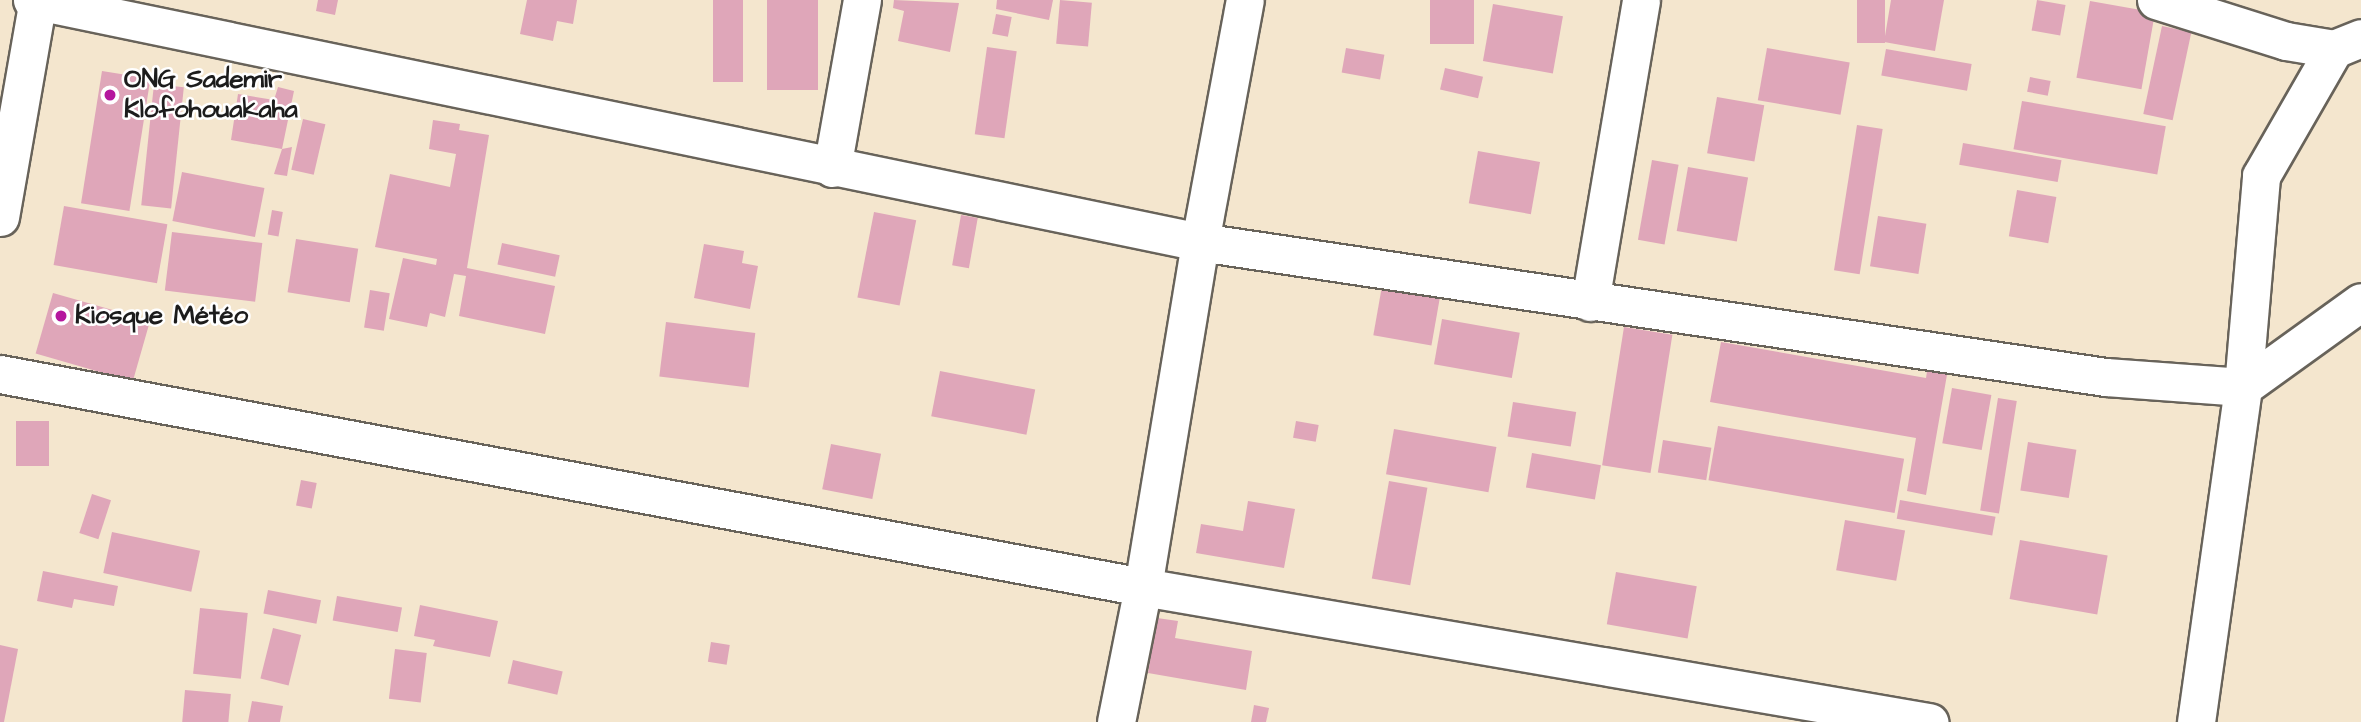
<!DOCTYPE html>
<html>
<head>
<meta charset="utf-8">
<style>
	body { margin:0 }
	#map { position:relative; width:2361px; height:722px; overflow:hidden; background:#f4e6ce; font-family:"Architects Daughter",sans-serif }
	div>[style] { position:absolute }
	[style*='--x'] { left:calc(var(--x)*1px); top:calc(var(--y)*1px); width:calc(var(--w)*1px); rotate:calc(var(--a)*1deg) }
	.building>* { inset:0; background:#dfa6b9; transform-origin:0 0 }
	.roads { filter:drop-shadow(2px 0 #68635a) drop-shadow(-2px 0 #68635a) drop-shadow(0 2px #68635a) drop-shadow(0 -2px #68635a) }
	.street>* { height:37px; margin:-18.5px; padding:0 18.5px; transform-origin:18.5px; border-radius:18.5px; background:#fff }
	.dots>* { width:19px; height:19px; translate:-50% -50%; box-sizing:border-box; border:4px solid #fff; border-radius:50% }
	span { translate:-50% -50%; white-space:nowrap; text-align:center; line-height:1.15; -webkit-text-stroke:5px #fff; paint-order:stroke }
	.poi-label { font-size:26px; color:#1c1c1c; font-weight:700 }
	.left { translate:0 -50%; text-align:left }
</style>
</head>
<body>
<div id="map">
	<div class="building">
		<div style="clip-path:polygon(318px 0,338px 0,335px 15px,316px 11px)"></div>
		<div style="clip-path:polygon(527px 0,577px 0,573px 24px,557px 21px,553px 41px,520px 34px)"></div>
		<div style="left:713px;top:0;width:30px;height:82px"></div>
		<div style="left:767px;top:0;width:51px;height:90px"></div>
		<div style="clip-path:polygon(894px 0,959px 3px,950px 52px,898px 41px,904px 11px,893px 8px)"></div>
		<div style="clip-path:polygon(997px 0,1053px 0,1049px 20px,996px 9px)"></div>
		<div style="left:1060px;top:0;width:32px;height:44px;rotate:5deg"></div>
		<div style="left:1430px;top:0;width:44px;height:44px"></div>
		<div style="left:1857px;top:0;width:28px;height:43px"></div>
		<div style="clip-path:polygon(1891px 0,1944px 0,1935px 51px,1884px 42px)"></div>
		<div style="left:2037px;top:0;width:29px;height:31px;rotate:10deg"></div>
		<div style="left:2090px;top:1px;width:66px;height:78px;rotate:10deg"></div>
		<div style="left:1493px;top:4px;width:71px;height:58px;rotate:10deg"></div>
		<div style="left:996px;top:14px;width:16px;height:20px;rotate:11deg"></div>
		<div style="left:2162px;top:26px;width:30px;height:90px;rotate:12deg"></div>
		<div style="left:987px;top:47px;width:30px;height:88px;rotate:8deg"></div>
		<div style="left:1346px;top:48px;width:39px;height:25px;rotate:10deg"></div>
		<div style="left:1767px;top:48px;width:84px;height:53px;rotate:10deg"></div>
		<div style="left:1886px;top:49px;width:87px;height:27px;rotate:10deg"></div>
		<div style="left:1445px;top:68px;width:39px;height:22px;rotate:13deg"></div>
		<div style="left:102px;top:71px;width:49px;height:134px;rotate:9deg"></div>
		<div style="left:2030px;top:77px;width:21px;height:15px;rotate:11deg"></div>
		<div style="left:154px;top:84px;width:30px;height:122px;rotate:6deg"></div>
		<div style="clip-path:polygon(278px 87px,294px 91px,282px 149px,231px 140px,238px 94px,274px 100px)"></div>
		<div style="left:1717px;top:97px;width:48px;height:57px;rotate:10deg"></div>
		<div style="left:2022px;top:101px;width:146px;height:49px;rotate:10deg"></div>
		<div style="left:303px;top:119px;width:23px;height:52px;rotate:13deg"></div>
		<div style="clip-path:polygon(433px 120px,460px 124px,459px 130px,489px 135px,467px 268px,555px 286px,545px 334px,459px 316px,466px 276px,454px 274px,445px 317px,430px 313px,427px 327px,389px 319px,403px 258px,436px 265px,437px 259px,375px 247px,390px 174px,450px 187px,456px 154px,429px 149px)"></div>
		<div style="left:1857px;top:125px;width:26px;height:147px;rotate:9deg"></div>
		<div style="left:1963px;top:143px;width:100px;height:22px;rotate:10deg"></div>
		<div style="clip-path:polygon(292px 147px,287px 176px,274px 174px,282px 149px)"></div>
		<div style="left:1478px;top:151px;width:63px;height:53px;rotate:10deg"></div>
		<div style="left:1652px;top:160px;width:27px;height:81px;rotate:10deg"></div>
		<div style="left:1688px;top:167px;width:61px;height:65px;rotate:10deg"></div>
		<div style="left:182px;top:172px;width:84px;height:50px;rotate:11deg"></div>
		<div style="left:2017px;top:190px;width:40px;height:47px;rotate:10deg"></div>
		<div style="left:64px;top:206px;width:105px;height:60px;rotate:10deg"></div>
		<div style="left:272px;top:210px;width:11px;height:25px;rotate:10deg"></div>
		<div style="left:874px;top:212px;width:43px;height:87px;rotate:11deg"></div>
		<div style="left:961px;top:215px;width:17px;height:51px;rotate:10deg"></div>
		<div style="left:1878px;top:216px;width:49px;height:51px;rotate:9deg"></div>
		<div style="left:172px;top:232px;width:91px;height:59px;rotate:7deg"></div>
		<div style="left:296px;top:239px;width:63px;height:54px;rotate:9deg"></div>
		<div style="left:502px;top:243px;width:59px;height:22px;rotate:12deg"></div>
		<div style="clip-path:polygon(704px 244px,744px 251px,742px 263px,758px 266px,750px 309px,694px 298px)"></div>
		<div style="left:1382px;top:286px;width:59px;height:50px;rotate:10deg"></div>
		<div style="left:370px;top:290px;width:20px;height:38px;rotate:9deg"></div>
		<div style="left:53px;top:293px;width:101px;height:63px;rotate:16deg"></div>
		<div style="left:1442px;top:319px;width:79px;height:46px;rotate:10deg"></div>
		<div style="left:666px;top:322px;width:90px;height:55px;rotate:7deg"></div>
		<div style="left:1624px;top:327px;width:49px;height:140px;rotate:9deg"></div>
		<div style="clip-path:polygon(1721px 342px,1926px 378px,1928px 365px,1948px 369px,1926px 495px,1907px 491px,1916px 438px,1710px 402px)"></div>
		<div style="left:940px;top:371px;width:97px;height:46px;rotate:11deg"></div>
		<div style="left:1952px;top:388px;width:40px;height:56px;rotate:10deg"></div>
		<div style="left:1998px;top:398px;width:19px;height:114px;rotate:9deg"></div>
		<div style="left:1513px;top:402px;width:64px;height:35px;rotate:9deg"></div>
		<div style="left:16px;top:421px;width:33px;height:45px"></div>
		<div style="left:1296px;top:421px;width:23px;height:17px;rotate:10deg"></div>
		<div style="left:1718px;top:426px;width:189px;height:55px;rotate:10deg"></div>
		<div style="left:1394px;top:429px;width:104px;height:46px;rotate:10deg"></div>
		<div style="left:1663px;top:440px;width:49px;height:33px;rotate:9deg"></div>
		<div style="left:2028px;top:442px;width:49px;height:49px;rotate:9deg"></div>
		<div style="left:831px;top:444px;width:51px;height:46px;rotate:11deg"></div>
		<div style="left:1532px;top:453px;width:70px;height:35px;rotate:10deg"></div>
		<div style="left:301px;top:480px;width:16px;height:26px;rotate:11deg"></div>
		<div style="left:1389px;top:481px;width:39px;height:99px;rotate:10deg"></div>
		<div style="left:92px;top:494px;width:20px;height:41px;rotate:18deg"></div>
		<div style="left:1900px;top:500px;width:97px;height:19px;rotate:10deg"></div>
		<div style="clip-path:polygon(1248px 501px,1295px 509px,1284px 568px,1196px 553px,1201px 524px,1243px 531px)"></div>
		<div style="left:1845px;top:520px;width:61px;height:51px;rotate:10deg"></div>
		<div style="left:112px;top:532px;width:90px;height:42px;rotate:12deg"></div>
		<div style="left:2020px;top:540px;width:89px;height:60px;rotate:10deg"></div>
		<div style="clip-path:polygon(43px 571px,118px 586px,114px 606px,74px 599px,72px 608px,37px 601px)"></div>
		<div style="left:1616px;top:572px;width:82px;height:53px;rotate:10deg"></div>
		<div style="left:268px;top:590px;width:54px;height:24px;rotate:11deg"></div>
		<div style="left:337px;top:596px;width:66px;height:25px;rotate:10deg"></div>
		<div style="clip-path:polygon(420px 605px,498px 621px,490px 657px,433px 646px,435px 640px,414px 636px)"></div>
		<div style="left:200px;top:608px;width:48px;height:66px;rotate:6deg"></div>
		<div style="clip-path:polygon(1157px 618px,1178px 621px,1175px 638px,1252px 651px,1246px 690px,1148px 673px)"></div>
		<div style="left:273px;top:628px;width:29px;height:52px;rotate:14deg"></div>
		<div style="left:711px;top:642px;width:19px;height:20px;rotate:9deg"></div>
		<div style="clip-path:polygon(0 645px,18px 649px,4px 722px,0 722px)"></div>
		<div style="left:395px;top:649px;width:32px;height:50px;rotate:7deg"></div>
		<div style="left:513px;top:660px;width:51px;height:24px;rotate:13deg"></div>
		<div style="left:185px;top:690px;width:46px;height:32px;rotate:5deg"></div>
		<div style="clip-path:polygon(252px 701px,283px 706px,280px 722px,248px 722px)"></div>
		<div style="clip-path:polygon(1254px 705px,1269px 708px,1266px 722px,1251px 722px)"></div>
	</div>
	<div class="roads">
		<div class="street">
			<div style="--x:32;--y:0;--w:1193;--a:11.71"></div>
			<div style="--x:1200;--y:242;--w:916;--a:8.48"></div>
			<div style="--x:2106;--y:377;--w:137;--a:4.2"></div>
			<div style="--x:2243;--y:387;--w:145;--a:-35.8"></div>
			<div style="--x:2156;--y:0;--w:136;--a:17.5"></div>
			<div style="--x:2286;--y:41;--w:49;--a:9.5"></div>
			<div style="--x:832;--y:168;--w:171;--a:-79.9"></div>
			<div style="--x:0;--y:217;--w:220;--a:-80.1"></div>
			<div style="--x:1590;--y:302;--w:306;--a:-80.4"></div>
			<div style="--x:0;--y:374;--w:1163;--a:10.56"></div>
			<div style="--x:1143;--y:587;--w:798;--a:9.75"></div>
			<div style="--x:1116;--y:722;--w:138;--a:-78.7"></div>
			<div style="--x:1143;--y:587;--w:350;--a:-80.6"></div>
			<div style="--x:1200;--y:242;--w:246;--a:-79.5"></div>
			<div style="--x:2196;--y:722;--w:338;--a:-82"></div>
			<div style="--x:2243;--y:387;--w:212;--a:-85.1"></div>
			<div style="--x:2261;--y:176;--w:146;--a:-60.1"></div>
			<div style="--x:2334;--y:49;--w:29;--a:-22"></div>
		</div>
	</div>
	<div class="dots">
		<div style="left:110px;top:95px;background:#b5179e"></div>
		<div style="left:61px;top:316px;background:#b5179e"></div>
	</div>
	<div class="poi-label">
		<span class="left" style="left:124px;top:95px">ONG Sademir<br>Klofohouakaha</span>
		<span class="left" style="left:75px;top:316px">Kiosque Météo</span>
	</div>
</div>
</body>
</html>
